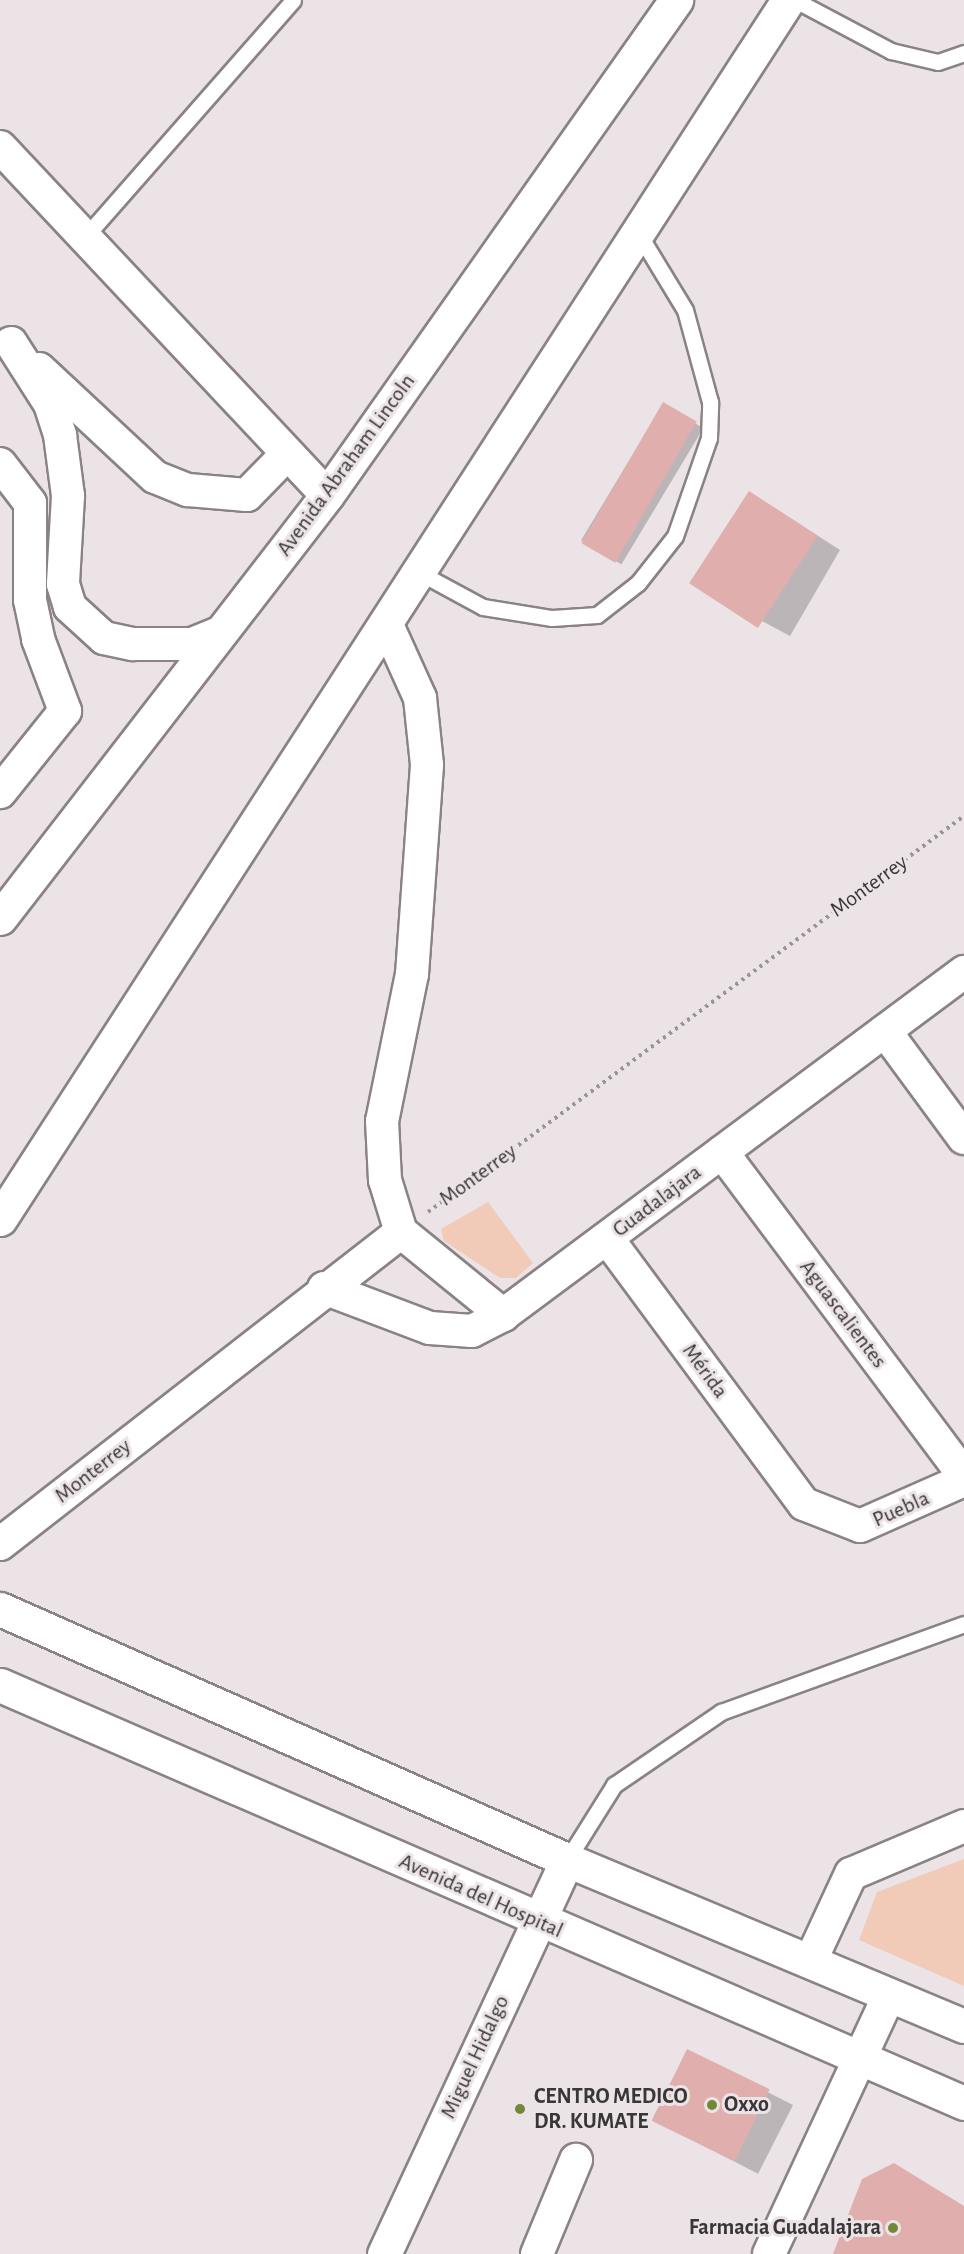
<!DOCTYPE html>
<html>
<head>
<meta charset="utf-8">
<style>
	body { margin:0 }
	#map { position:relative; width:964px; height:2254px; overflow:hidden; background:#ebe3e6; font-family:"Alegreya Sans",sans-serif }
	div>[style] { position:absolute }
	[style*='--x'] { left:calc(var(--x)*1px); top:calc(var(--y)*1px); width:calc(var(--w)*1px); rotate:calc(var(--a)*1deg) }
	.green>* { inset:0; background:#f1cab8 }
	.shadow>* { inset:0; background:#0003; transform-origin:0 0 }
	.building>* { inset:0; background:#e0afad; transform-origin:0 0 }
	.path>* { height:4px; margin-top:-2px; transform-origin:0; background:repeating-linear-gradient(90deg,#9a9497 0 3px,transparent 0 7.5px) }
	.roads { filter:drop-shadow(2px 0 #8a8285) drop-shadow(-2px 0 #8a8285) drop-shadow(0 2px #8a8285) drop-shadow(0 -2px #8a8285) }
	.service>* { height:15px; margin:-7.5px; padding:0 7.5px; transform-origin:7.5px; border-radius:7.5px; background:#fff }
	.minor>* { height:32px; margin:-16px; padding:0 16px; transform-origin:16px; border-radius:16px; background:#fff }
	.secondary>* { height:33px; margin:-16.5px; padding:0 16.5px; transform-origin:16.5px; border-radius:16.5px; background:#fff }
	.primary>* { height:33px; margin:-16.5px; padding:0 16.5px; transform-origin:16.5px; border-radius:16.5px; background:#fff }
	.dots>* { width:16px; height:16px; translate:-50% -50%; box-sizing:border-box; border:3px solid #ebe3e6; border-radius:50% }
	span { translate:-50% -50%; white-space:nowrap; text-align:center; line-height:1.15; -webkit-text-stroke:6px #ebe3e6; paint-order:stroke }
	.street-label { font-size:22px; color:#393637 }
	.poi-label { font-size:22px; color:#393637; font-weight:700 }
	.left { translate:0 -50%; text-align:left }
	.right { translate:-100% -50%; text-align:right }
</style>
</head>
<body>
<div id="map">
	<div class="green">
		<div style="clip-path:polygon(488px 1202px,533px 1263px,516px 1278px,500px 1278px,444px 1241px,441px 1229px)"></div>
		<div style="clip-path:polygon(964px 1859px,964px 1986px,859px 1940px,877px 1892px)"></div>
	</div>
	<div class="shadow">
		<div style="left:663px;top:404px;width:47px;height:159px;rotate:31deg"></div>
		<div style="clip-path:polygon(773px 507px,840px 550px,790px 636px,713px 595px)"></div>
		<div style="left:687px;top:2051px;width:119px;height:77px;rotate:27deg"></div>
	</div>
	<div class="building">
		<div style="left:663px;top:402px;width:39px;height:163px;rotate:30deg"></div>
		<div style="left:749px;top:491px;width:82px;height:110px;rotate:33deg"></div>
		<div style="left:687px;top:2049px;width:92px;height:80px;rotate:26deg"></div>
		<div style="clip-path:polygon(894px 2163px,964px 2206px,964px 2254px,833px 2254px,862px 2179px)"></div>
	</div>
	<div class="path">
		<div style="--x:428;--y:1212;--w:666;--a:-36.46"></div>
	</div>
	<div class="roads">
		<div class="service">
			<div style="--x:795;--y:0;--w:109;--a:28"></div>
			<div style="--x:891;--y:51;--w:48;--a:13.2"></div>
			<div style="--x:938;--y:62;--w:28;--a:-19"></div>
			<div style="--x:85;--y:237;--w:315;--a:-48.7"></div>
			<div style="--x:422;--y:574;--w:69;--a:28.4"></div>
			<div style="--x:483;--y:607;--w:70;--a:9.1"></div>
			<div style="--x:552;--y:618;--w:45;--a:-3.8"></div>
			<div style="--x:597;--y:615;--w:52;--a:-38"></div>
			<div style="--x:638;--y:583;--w:60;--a:-51.8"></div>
			<div style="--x:675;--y:536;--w:104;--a:-70.9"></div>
			<div style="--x:709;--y:438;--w:36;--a:-88"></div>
			<div style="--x:710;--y:402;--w:95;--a:-105.2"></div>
			<div style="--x:685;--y:310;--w:87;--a:-121.3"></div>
			<div style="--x:567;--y:1860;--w:89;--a:-57.9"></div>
			<div style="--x:614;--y:1785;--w:130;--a:-34.3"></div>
			<div style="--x:721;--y:1712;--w:258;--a:-19.9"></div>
		</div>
		<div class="minor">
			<div style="--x:0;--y:147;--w:478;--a:46.8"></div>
			<div style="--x:11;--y:343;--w:72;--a:57.4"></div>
			<div style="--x:50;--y:404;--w:33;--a:72"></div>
			<div style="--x:60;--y:435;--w:62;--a:82.5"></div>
			<div style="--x:68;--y:496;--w:88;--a:93.3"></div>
			<div style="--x:63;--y:584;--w:24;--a:73"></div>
			<div style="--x:70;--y:607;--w:46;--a:42.4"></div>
			<div style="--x:104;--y:638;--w:30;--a:12"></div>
			<div style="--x:133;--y:644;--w:59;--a:0"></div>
			<div style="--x:192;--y:644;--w:31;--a:-22"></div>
			<div style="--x:39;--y:369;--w:158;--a:43"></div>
			<div style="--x:155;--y:477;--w:35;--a:22"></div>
			<div style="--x:188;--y:490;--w:59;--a:4.8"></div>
			<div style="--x:247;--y:495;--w:54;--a:-45.7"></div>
			<div style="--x:0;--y:464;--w:49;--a:52.4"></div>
			<div style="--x:30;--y:503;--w:97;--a:90"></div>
			<div style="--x:30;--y:600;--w:40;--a:78"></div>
			<div style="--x:38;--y:639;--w:77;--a:69.4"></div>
			<div style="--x:65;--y:711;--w:104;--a:128.7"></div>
			<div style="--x:388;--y:627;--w:78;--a:65.7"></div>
			<div style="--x:420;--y:698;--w:67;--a:84"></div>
			<div style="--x:427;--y:765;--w:210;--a:94.1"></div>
			<div style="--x:412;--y:974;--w:150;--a:101.5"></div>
			<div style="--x:382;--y:1121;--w:59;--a:87.1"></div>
			<div style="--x:385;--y:1180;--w:54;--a:72.9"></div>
			<div style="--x:401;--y:1232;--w:132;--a:39.1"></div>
			<div style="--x:885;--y:1031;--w:133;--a:53.6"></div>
			<div style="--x:722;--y:1152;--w:404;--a:53.2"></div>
			<div style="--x:607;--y:1238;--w:331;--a:53.5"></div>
			<div style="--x:804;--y:1504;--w:60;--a:21.4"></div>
			<div style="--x:860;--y:1526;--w:114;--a:-23.9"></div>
			<div style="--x:324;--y:1288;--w:113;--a:20.7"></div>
			<div style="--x:430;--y:1328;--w:42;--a:4.1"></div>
			<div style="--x:472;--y:1331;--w:35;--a:-27"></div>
			<div style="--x:503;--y:1315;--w:575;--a:-36.65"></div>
			<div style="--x:0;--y:1544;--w:508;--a:-37.88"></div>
			<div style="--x:811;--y:1960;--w:95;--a:-65.1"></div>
			<div style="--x:851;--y:1874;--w:123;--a:-23"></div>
			<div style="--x:537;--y:2254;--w:102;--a:-67.5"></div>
			<div style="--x:769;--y:2254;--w:285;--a:-65.1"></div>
		</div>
		<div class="secondary">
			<div style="--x:384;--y:2254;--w:434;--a:-65.1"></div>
		</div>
		<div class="primary">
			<div style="--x:0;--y:918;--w:535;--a:-52.29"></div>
			<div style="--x:327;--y:495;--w:606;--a:-54.81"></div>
			<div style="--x:0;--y:1219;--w:1452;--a:-57.12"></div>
			<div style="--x:0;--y:1609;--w:620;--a:23.88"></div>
			<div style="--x:567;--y:1860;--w:430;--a:22.7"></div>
			<div style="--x:0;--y:1685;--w:1051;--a:23.44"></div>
		</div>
	</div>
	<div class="dots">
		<div style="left:712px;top:2105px;background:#738738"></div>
		<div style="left:520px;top:2109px;background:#738738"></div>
		<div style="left:893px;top:2228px;background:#738738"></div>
	</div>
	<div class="street-label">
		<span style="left:346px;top:465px;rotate:-54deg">Avenida Abraham Lincoln</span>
		<span style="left:869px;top:886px;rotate:-36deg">Monterrey</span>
		<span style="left:478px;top:1175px;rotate:-36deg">Monterrey</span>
		<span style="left:657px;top:1201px;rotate:-37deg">Guadalajara</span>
		<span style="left:843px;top:1314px;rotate:53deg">Aguascalientes</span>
		<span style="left:705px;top:1371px;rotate:54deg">Mérida</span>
		<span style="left:93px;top:1471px;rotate:-38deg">Monterrey</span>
		<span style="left:901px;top:1509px;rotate:-24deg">Puebla</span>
		<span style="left:481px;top:1896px;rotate:24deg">Avenida del Hospital</span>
		<span style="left:475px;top:2057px;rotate:-65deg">Miguel Hidalgo</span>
	</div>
	<div class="poi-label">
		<span class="left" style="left:534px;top:2109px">CENTRO MEDICO<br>DR. KUMATE</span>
		<span class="left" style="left:724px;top:2105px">Oxxo</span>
		<span class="right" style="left:881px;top:2228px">Farmacia Guadalajara</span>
	</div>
</div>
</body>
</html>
